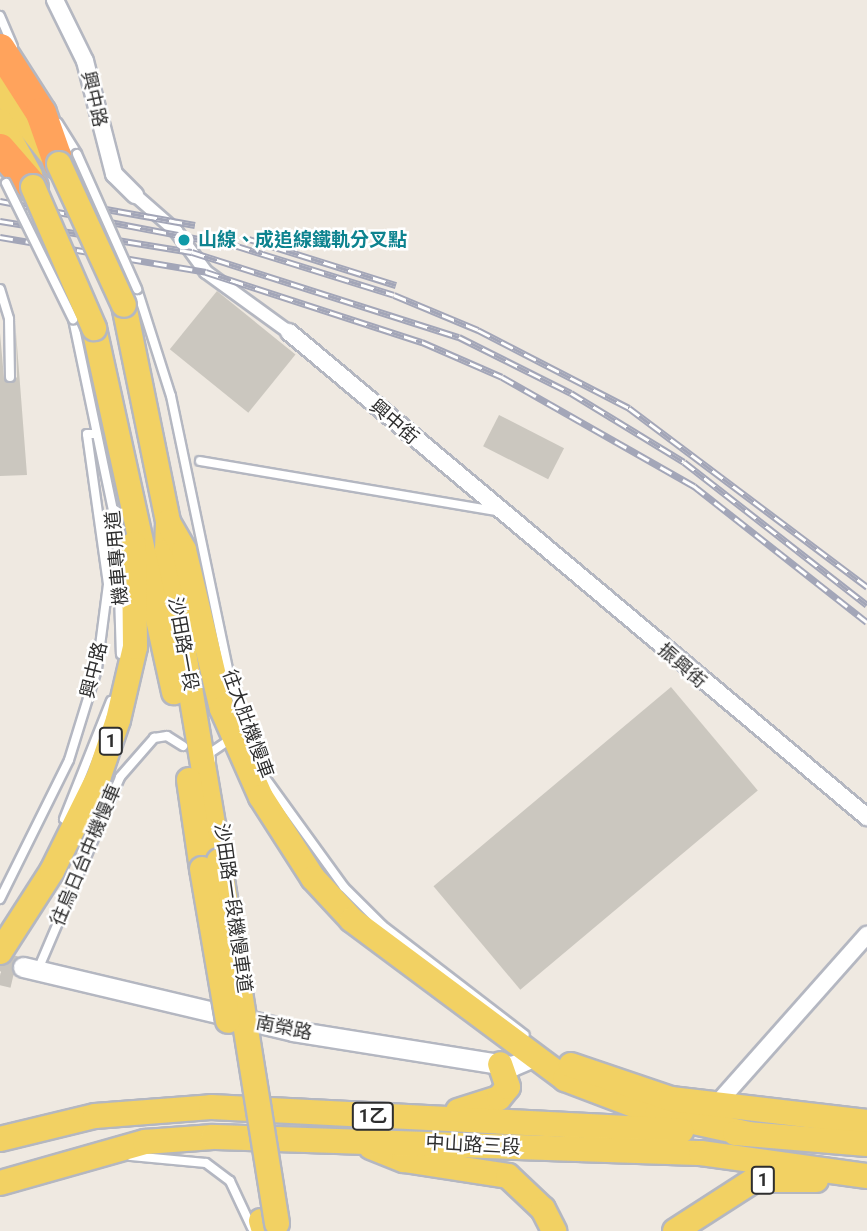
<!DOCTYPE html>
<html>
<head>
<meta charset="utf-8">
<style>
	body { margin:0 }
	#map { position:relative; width:867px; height:1231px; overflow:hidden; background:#efe9e1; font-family:Roboto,"Noto Sans TC",sans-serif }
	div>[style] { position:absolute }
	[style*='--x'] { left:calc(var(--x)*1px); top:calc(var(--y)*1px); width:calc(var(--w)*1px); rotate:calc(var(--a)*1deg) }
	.building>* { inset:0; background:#cbc7bf; transform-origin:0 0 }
	.tertiary-tunnel>* { height:19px; margin-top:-9.5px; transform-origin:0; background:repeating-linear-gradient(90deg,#c8c4bd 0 19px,transparent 0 29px) }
	.roads { filter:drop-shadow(2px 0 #b4b7c1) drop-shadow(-2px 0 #b4b7c1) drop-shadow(0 2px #b4b7c1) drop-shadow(0 -2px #b4b7c1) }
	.service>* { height:8px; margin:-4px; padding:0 4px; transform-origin:4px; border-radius:4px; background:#fff }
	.pedestrian>* { height:12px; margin:-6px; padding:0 6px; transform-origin:6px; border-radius:6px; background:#fff }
	.minor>* { height:16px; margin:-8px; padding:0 8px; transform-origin:8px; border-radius:8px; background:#fff }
	.tertiary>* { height:19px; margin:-9.5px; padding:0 9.5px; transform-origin:9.5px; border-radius:9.5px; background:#fff }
	.primary>* { height:24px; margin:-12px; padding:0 12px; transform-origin:12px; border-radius:12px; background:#f2d163 }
	.motorway>* { height:30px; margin:-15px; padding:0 15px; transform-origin:15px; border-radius:15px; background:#ffa35c }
	.rail>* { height:7px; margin-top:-3.5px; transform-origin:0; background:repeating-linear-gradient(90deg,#fff 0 13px,#a3a6b8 0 26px); box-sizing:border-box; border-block:2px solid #a3a6b8 }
	.bridges { filter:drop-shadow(2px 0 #b4b7c1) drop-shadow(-2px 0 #b4b7c1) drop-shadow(0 2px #b4b7c1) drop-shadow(0 -2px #b4b7c1) }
	.service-bridge>* { height:8px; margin:-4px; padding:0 4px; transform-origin:4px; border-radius:4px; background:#fff }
	.primary-bridge>* { height:24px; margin:-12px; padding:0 12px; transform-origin:12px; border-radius:12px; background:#f2d163 }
	.dots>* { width:19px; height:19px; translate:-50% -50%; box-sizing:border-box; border:4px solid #fff; border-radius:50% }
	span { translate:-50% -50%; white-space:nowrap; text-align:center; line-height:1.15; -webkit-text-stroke:5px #fff; paint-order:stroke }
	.shield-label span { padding:2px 5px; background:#fff; border:2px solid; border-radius:5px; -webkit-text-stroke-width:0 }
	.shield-label { font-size:18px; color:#2e2e2e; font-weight:700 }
	.street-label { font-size:19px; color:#2e2e2e }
	.culture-label { font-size:19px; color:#0d838f; font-weight:700 }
	.left { translate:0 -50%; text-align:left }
</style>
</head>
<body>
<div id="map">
	<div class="building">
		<div style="left:217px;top:291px;width:101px;height:75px;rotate:39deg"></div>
		<div style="clip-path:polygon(16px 332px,27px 475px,0 476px,0 333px,4px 378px,11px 383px,17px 377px)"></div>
		<div style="left:499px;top:415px;width:73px;height:35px;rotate:27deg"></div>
		<div style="left:671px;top:687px;width:135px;height:310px;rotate:50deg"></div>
	</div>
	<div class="tertiary-tunnel">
		<div style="--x:0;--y:961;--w:24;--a:15"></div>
		<div style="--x:0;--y:975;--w:13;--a:13"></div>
	</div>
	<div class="roads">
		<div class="service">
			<div style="--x:0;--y:16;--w:33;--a:67"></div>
			<div style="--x:58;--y:123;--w:36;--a:58"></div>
			<div style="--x:0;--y:289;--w:31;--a:73"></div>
			<div style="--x:9;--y:319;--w:58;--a:89"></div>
			<div style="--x:137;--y:289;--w:112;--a:72.4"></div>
			<div style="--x:171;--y:396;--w:293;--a:78.2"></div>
			<div style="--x:231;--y:683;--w:86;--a:70.9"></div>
			<div style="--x:73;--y:319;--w:216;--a:78.2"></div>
			<div style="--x:117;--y:530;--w:124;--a:88.2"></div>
			<div style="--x:200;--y:461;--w:301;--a:9.6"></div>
			<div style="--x:211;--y:760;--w:7;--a:-98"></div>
			<div style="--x:210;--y:753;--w:25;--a:-34"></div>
			<div style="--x:263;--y:775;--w:138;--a:54.1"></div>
			<div style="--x:344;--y:887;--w:54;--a:45"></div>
			<div style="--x:382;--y:925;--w:180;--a:37.6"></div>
			<div style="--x:64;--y:819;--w:127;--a:-68.3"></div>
			<div style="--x:0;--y:899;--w:155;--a:-63.6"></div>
			<div style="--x:69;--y:760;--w:95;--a:-72.9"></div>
			<div style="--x:97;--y:669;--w:86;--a:-82.6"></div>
			<div style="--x:108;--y:584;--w:151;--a:-98"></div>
			<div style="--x:87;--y:434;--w:9;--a:0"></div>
			<div style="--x:37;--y:972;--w:212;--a:-66.9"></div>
			<div style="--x:120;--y:777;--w:52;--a:-48.9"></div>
			<div style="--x:154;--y:738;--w:13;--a:-9"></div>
			<div style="--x:167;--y:736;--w:19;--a:32"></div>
			<div style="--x:131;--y:1156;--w:75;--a:5.3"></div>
			<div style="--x:206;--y:1163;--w:30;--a:37"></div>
			<div style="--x:230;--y:1181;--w:52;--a:64.9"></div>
		</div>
		<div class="pedestrian">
			<div style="--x:135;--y:195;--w:55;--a:41.3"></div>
			<div style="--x:176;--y:231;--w:51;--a:53.8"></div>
			<div style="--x:206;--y:272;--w:102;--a:35.9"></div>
		</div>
		<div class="minor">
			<div style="--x:55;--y:0;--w:68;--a:63.8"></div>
			<div style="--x:85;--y:61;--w:117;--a:75.6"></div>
			<div style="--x:114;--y:174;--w:30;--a:45"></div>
			<div style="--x:289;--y:332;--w:755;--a:40"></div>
			<div style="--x:715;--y:1106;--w:229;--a:-48.4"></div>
		</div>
		<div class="tertiary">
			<div style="--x:23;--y:967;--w:277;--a:13.3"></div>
			<div style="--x:293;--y:1031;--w:222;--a:9.1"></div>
			<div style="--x:512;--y:1066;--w:23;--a:-23"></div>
		</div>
		<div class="primary">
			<div style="--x:0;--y:89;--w:81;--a:52"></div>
			<div style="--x:0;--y:121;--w:62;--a:60.9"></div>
			<div style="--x:124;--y:305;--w:221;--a:78.5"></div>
			<div style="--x:168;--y:522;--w:30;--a:92"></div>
			<div style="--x:167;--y:552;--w:313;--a:80.4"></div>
			<div style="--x:94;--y:328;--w:373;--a:77.6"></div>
			<div style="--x:168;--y:522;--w:32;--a:60"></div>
			<div style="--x:184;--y:550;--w:163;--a:76.6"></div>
			<div style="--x:222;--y:709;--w:96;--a:66.1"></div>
			<div style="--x:261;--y:797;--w:96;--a:57.3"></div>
			<div style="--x:313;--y:878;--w:57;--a:47.1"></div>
			<div style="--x:352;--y:920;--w:266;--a:36.7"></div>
			<div style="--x:565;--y:1079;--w:98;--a:20.8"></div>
			<div style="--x:657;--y:1114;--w:94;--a:12.3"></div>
			<div style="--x:189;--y:780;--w:90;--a:81.7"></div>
			<div style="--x:0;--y:952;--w:96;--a:-57.3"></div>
			<div style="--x:52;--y:871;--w:106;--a:-63.7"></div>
			<div style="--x:99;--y:776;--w:59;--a:-71.3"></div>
			<div style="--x:118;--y:720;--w:75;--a:-76.9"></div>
			<div style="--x:135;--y:647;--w:103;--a:-90.6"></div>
			<div style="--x:571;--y:1065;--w:106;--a:18.8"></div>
			<div style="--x:671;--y:1099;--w:197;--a:6.7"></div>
			<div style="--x:458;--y:1111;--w:43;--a:-17.6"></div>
			<div style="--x:499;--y:1098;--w:14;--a:-51"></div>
			<div style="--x:508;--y:1087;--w:24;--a:-109"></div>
			<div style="--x:735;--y:1133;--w:132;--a:4.8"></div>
			<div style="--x:0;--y:1139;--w:98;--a:-13.6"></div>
			<div style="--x:95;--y:1116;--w:116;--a:-4.4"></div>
			<div style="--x:211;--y:1107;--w:471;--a:2.9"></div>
			<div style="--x:371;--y:1147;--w:35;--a:22"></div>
			<div style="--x:404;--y:1160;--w:105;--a:8.7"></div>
			<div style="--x:508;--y:1176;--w:48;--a:43.3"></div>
			<div style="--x:543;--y:1209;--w:25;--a:63"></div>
			<div style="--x:0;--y:1183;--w:151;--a:-15.8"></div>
			<div style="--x:145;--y:1142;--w:68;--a:-4.2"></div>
			<div style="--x:213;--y:1137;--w:488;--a:1.9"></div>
			<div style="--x:701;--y:1153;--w:168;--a:7.9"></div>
			<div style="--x:261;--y:1221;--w:10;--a:73"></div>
			<div style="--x:675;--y:1231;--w:94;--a:-32.8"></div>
			<div style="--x:754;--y:1180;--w:62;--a:0"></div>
		</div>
		<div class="motorway">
			<div style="--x:0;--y:49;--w:76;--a:57.4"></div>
			<div style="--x:41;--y:113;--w:54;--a:70.6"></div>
			<div style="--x:0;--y:149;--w:50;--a:49"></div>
		</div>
	</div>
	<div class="rail">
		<div style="--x:0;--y:201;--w:241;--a:10.8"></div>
		<div style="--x:237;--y:246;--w:164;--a:17.3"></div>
		<div style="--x:394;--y:295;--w:91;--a:22.6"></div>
		<div style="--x:478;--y:330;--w:170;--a:27.3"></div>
		<div style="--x:629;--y:408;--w:298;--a:36.9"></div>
		<div style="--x:67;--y:202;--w:130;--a:10.2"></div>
		<div style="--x:0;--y:221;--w:194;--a:9.2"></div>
		<div style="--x:192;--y:252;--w:280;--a:17.7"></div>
		<div style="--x:459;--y:337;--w:125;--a:26.6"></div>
		<div style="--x:571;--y:393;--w:132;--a:31.4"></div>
		<div style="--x:684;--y:462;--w:232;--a:38"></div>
		<div style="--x:0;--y:237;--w:209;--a:9.6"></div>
		<div style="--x:206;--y:272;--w:227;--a:18"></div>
		<div style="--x:422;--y:342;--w:87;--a:23.6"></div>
		<div style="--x:502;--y:377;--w:221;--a:29.6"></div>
		<div style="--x:694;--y:486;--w:220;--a:38.2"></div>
		<div style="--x:249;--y:239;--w:154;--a:17.4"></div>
	</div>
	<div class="bridges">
		<div class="service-bridge">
			<div style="--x:77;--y:154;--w:148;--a:66"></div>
			<div style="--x:6;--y:183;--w:152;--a:63.8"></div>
		</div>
		<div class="primary-bridge">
			<div style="--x:59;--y:164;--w:155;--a:65.3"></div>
			<div style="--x:33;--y:187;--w:154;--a:66.6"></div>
			<div style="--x:219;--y:861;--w:367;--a:80.9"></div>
			<div style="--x:202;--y:869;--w:154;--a:80.3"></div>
		</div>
	</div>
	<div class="dots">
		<div style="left:184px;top:240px;background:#0f9aa8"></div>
	</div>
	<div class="shield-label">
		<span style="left:111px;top:741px">1</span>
		<span style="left:373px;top:1116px">1乙</span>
		<span style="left:763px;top:1180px">1</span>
	</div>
	<div class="street-label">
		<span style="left:94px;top:99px;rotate:77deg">興中路</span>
		<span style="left:394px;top:422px;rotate:41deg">興中街</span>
		<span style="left:117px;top:558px;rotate:-95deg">機車專用道</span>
		<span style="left:183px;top:644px;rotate:80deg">沙田路一段</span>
		<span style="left:682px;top:666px;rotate:41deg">振興街</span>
		<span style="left:94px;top:670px;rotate:-76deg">興中路</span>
		<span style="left:248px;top:724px;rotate:70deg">往大肚機慢車</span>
		<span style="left:86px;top:855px;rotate:-67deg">往烏日台中機慢車</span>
		<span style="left:233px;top:908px;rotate:82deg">沙田路一段機慢車道</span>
		<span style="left:284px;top:1028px;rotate:11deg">南榮路</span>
		<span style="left:473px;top:1145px;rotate:3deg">中山路三段</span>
	</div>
	<div class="culture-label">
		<span class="left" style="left:198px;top:240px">山線、成追線鐵軌分叉點</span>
	</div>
</div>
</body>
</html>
